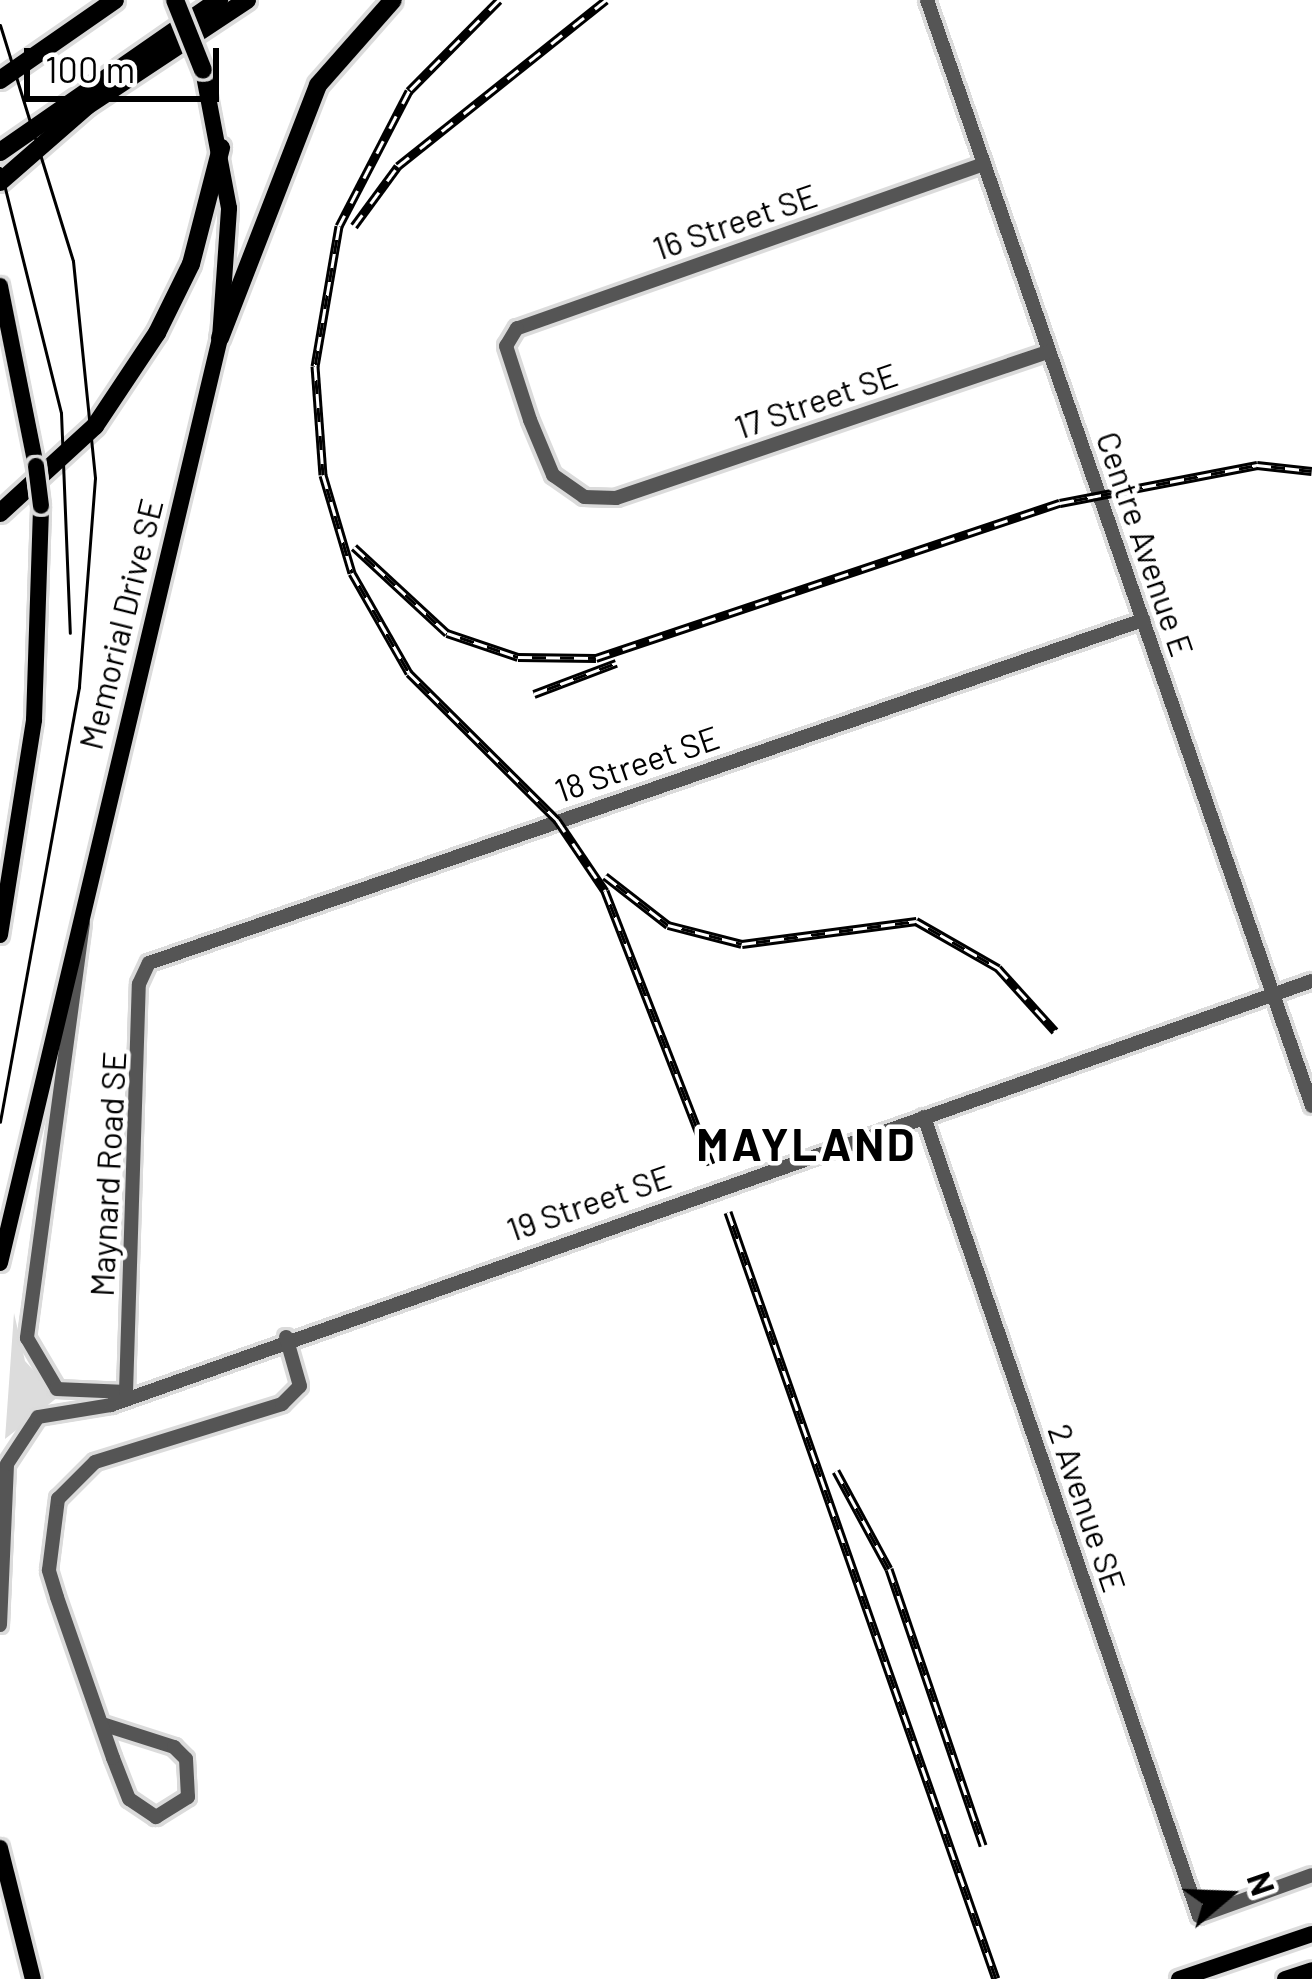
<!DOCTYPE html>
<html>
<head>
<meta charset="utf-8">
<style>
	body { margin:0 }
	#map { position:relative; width:1312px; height:1979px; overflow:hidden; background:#fff; font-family:Barlow,sans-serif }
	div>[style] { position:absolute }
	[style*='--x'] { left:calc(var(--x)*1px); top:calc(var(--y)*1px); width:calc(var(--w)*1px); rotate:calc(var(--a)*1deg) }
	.green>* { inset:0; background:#dcdcdc }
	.roads { filter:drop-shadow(3px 0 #dbdbdb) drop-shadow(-3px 0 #dbdbdb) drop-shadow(0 3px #dbdbdb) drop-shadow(0 -3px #dbdbdb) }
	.minor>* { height:14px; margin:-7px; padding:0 7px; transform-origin:7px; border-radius:7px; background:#555 }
	.major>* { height:16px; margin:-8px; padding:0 8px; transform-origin:8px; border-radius:8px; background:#000 }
	.highway>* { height:18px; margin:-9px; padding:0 9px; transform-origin:9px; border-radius:9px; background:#000 }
	.tram>* { height:3px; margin:-1.5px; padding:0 1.5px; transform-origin:1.5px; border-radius:1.5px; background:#000 }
	.rail>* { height:9px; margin-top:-4.5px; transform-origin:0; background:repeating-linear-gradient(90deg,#fff 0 14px,#000 0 28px); box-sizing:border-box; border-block:3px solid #000 }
	.bridges { filter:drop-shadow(3px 0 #dbdbdb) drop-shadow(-3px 0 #dbdbdb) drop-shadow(0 3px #dbdbdb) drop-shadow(0 -3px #dbdbdb) }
	.major-bridge>* { height:16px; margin:-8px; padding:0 8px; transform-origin:8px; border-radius:8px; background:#000 }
	.highway-bridge>* { height:18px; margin:-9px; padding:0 9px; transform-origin:9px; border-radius:9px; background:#000 }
	span { translate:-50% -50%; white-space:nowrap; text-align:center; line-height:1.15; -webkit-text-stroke:9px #fff; paint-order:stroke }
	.street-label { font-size:33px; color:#000 }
	.district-label { font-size:45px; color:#000; font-weight:700; letter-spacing:3px }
	.north { position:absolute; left:1168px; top:1835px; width:120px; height:120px; -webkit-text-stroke:9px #fff; paint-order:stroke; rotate:71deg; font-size:33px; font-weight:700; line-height:48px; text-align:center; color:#000 }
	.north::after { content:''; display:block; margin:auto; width:42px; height:54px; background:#000; clip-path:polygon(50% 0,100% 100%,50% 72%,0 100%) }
	.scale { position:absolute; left:24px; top:48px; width:195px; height:54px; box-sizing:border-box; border:6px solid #000; border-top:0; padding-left:15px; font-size:36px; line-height:42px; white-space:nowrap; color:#000; -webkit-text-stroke:9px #fff; paint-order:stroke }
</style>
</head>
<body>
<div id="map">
	<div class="green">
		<div style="clip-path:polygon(14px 1313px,25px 1361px,58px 1397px,5px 1439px)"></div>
	</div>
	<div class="roads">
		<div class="minor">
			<div style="--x:927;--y:0;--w:1171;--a:70.81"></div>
			<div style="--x:984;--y:164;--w:495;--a:160.6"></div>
			<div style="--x:517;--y:328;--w:21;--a:121"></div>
			<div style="--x:506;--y:346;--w:78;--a:72"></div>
			<div style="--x:530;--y:420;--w:60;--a:67.3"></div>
			<div style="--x:553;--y:475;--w:38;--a:35"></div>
			<div style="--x:584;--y:497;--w:32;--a:2"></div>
			<div style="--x:616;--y:498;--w:456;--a:-18.7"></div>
			<div style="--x:83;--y:923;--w:419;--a:97.7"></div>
			<div style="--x:27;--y:1338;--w:59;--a:59.5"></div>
			<div style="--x:57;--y:1389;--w:69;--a:2.5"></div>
			<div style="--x:924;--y:1117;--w:845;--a:71.01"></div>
			<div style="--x:1199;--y:1916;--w:120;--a:-19.9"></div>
			<div style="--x:126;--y:1392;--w:408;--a:-88.2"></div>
			<div style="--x:139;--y:984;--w:23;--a:-65"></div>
			<div style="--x:149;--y:963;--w:1052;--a:-19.04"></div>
			<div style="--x:0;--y:1625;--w:161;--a:-87.5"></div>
			<div style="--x:7;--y:1464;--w:56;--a:-56.6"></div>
			<div style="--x:38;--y:1417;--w:74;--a:-9.3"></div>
			<div style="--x:111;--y:1405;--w:1274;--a:-19.45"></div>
			<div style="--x:102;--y:1724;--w:76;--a:17.7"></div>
			<div style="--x:174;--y:1747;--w:17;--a:45"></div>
			<div style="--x:186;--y:1759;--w:38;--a:87"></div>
			<div style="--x:188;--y:1797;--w:38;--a:148"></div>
			<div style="--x:156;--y:1817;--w:32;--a:-146"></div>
			<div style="--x:129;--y:1799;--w:44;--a:-111.3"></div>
			<div style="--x:113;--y:1758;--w:170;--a:-109.2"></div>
			<div style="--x:57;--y:1597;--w:28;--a:-107"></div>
			<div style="--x:49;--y:1570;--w:72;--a:-82.8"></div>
			<div style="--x:58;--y:1499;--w:52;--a:-45"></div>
			<div style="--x:95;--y:1462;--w:196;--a:-17.2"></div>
			<div style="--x:282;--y:1404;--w:25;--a:-45"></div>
			<div style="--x:300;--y:1386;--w:51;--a:-105.9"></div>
		</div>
		<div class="major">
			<div style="--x:0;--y:286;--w:184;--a:78.7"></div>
			<div style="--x:0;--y:935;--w:218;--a:-81"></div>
			<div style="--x:34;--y:720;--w:214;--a:-88.1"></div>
			<div style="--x:0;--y:1263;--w:951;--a:-76.62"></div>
			<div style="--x:220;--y:338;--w:130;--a:-86"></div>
			<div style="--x:229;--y:208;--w:140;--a:-100.7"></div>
			<div style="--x:0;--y:1848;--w:135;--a:75.9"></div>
			<div style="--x:1179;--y:1979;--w:140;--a:-18.7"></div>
			<div style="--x:1285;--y:1979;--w:28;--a:-18"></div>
		</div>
		<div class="highway">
			<div style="--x:0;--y:80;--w:140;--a:-34.8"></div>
			<div style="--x:0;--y:152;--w:267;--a:-34.8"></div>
			<div style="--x:0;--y:182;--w:116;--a:-41.1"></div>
			<div style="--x:87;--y:106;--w:192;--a:-33.5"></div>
			<div style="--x:220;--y:338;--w:271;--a:-68.8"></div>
			<div style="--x:318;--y:85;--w:113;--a:-48.6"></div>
			<div style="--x:0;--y:513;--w:129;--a:-42.5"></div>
			<div style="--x:95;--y:426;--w:112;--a:-56.3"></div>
			<div style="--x:157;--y:333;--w:77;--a:-63.8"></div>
			<div style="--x:191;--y:264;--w:120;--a:-75.5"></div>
		</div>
	</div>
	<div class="tram">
		<div style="--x:0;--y:25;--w:247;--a:72.8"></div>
		<div style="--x:73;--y:261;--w:218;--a:84.2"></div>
		<div style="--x:95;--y:478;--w:210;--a:94.4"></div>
		<div style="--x:79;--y:687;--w:442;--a:100.3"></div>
		<div style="--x:0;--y:168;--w:252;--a:76"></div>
		<div style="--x:61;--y:413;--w:220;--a:87.7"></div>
	</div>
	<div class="rail">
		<div style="--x:499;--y:0;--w:128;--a:134.7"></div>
		<div style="--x:409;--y:91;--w:152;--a:117.4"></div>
		<div style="--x:339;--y:226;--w:142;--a:99.7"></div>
		<div style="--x:315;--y:366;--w:109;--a:85.8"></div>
		<div style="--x:323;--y:475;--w:102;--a:73.5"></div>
		<div style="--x:352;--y:573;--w:115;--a:60.3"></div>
		<div style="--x:409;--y:673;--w:209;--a:44.8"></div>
		<div style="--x:557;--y:820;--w:86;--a:55.9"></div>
		<div style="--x:605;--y:891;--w:293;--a:68.8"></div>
		<div style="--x:354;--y:226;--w:74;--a:-53.7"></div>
		<div style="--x:398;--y:166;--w:266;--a:-38.6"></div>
		<div style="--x:354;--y:547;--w:127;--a:42.8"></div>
		<div style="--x:447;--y:633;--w:75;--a:18.7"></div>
		<div style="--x:518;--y:657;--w:78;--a:0.7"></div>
		<div style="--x:596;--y:658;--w:489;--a:-18.5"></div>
		<div style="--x:1060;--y:503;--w:201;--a:-10.9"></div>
		<div style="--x:1257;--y:465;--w:55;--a:6.2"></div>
		<div style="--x:534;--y:694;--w:88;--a:-20.7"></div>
		<div style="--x:605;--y:876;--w:80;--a:37.9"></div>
		<div style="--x:668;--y:925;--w:76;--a:14.4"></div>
		<div style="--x:742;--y:944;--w:176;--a:-7.5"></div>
		<div style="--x:916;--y:921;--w:95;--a:29.8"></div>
		<div style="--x:998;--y:968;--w:85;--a:47.9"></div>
		<div style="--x:728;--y:1212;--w:812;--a:70.74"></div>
		<div style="--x:836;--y:1471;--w:111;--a:61.6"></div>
		<div style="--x:889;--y:1569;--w:292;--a:71.2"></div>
	</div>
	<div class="bridges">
		<div class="major-bridge">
			<div style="--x:36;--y:466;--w:40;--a:82.9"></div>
		</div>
		<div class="highway-bridge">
			<div style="--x:175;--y:0;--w:75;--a:68.2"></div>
		</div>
	</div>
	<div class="street-label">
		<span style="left:735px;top:222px;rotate:-19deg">16 Street SE</span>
		<span style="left:816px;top:401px;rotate:-19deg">17 Street SE</span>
		<span style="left:1145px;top:544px;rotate:71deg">Centre Avenue E</span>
		<span style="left:121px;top:624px;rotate:-76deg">Memorial Drive SE</span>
		<span style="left:637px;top:764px;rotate:-19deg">18 Street SE</span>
		<span style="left:108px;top:1174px;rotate:-87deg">Maynard Road SE</span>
		<span style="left:589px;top:1203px;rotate:-19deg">19 Street SE</span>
		<span style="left:1087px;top:1508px;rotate:71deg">2 Avenue SE</span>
	</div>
	<div class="district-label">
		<span style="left:807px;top:1144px">MAYLAND</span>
	</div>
	<div class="north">N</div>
	<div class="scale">100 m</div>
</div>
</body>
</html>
